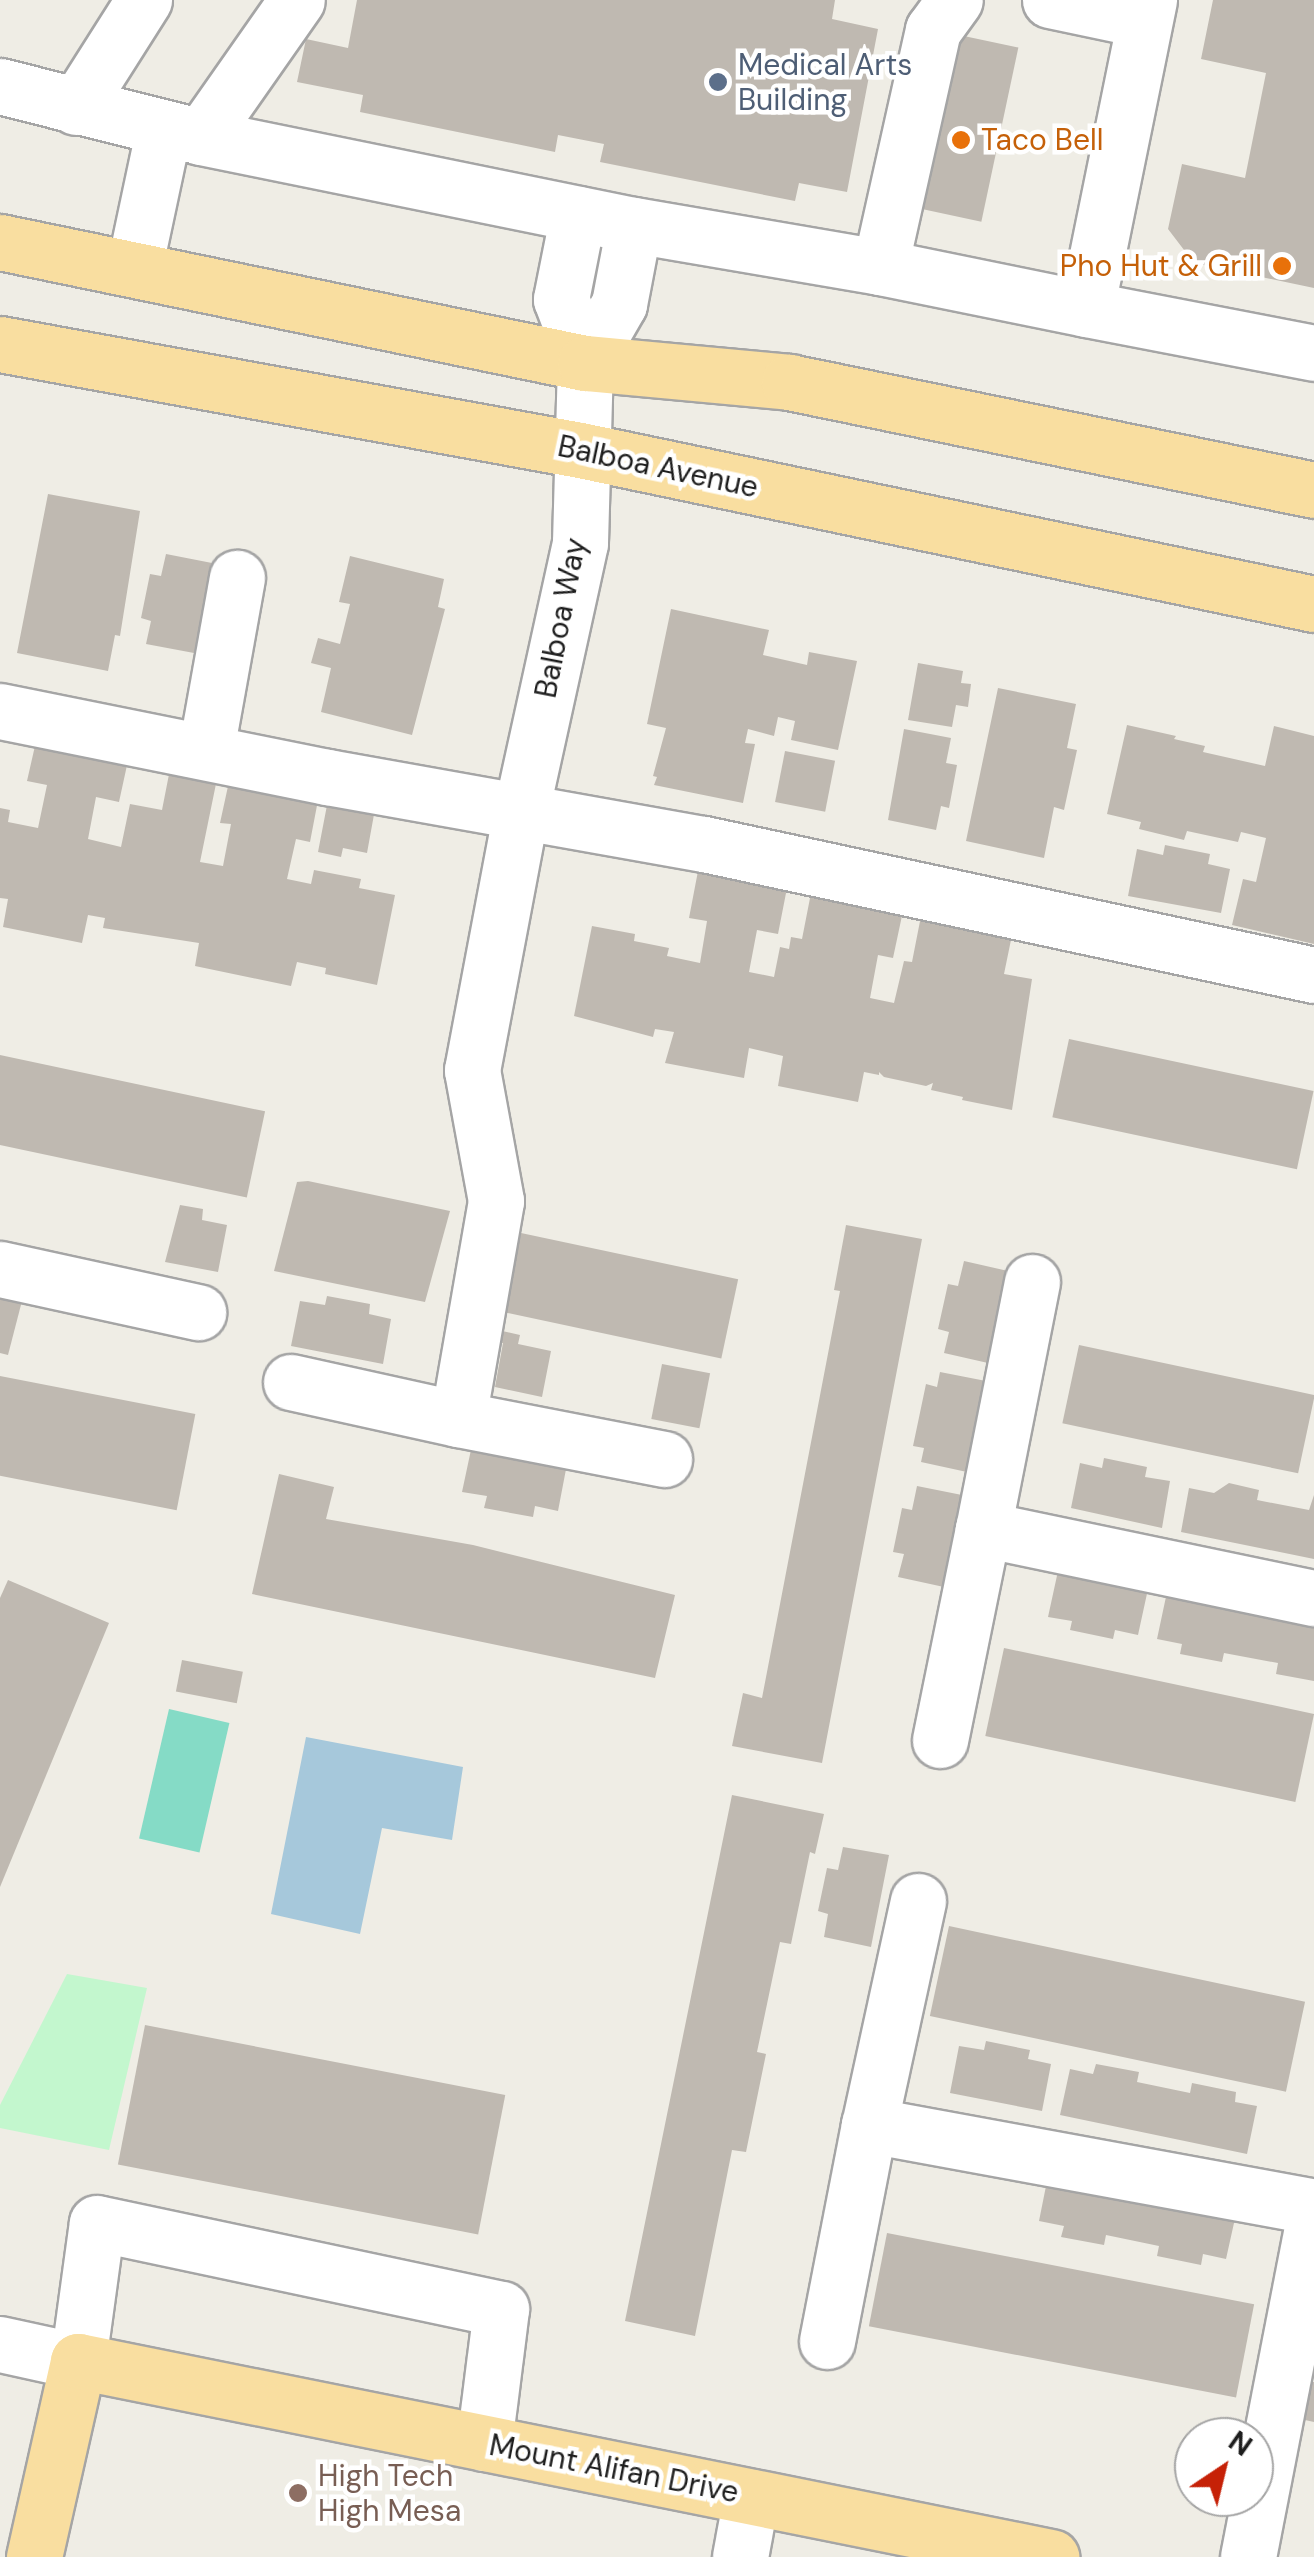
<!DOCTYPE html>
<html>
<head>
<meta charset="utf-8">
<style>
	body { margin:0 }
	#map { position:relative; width:1314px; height:2557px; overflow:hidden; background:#efede5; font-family:"DM Sans",sans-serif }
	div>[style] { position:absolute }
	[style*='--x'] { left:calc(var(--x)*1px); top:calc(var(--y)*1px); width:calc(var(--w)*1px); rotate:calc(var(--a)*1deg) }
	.park>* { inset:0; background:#c3f7ce }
	.pitch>* { inset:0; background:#85dbc6; transform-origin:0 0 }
	.water>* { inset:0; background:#a6c8db }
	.building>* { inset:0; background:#bfb9b1; transform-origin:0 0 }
	.roads { filter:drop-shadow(2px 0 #a5a5a5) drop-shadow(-2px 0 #a5a5a5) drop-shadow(0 2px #a5a5a5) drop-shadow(0 -2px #a5a5a5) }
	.minor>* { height:55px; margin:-27.5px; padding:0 27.5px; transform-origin:27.5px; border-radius:27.5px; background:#fff }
	.major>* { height:55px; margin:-27.5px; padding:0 27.5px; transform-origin:27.5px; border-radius:27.5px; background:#f9dea0 }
	.dots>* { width:28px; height:28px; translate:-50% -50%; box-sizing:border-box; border:5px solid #fff; border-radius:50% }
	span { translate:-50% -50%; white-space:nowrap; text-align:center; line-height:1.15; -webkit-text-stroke:9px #fff; paint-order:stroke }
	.service-label { font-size:30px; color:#4e5e75 }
	.left { translate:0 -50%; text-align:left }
	.food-label { font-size:30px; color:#c56008 }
	.right { translate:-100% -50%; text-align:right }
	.street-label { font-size:30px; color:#1e1e1e }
	.education-label { font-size:30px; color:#785e54 }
	.north { position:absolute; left:1174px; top:2417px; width:100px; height:100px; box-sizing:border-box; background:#fff; border:2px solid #a5a5a5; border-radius:50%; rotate:35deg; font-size:28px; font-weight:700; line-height:40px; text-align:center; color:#1e1e1e }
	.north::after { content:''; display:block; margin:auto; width:35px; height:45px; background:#c62107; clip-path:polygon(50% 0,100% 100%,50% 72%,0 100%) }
</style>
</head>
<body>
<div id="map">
	<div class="park">
		<div style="clip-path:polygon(67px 1974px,147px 1988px,109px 2150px,0 2128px,0 2105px)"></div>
	</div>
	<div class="pitch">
		<div style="left:169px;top:1709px;width:62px;height:133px;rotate:13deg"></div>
	</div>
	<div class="water">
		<div style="clip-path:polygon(306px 1737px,463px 1767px,452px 1840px,382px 1828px,360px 1934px,271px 1914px)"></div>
	</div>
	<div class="building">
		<div style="clip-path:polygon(357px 0,835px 0,832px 19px,878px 29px,847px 192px,799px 183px,795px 201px,600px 162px,604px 144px,558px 135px,555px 152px,360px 112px,363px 95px,297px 82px,306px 39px,348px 48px)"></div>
		<div style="clip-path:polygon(1213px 0,1314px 0,1314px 288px,1194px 263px,1168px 229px,1182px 164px,1245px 178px,1266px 73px,1201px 59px)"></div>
		<div style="left:945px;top:32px;width:75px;height:178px;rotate:12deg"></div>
		<div style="clip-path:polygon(48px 494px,140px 511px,120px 636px,115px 635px,108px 671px,17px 653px)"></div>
		<div style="clip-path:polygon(166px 554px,212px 563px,194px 653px,146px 644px,151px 621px,141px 618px,150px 574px,161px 576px)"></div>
		<div style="clip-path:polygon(350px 556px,444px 579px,438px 607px,445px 609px,412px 735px,321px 712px,331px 668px,311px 663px,318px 638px,340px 644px,350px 604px,339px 602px)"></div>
		<div style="clip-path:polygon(671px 609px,769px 630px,763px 655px,807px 665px,809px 652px,857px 661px,838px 750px,791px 740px,795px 721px,778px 717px,774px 736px,748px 729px,745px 743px,755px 744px,743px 803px,654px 785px,657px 777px,653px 776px,666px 728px,647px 724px)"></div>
		<div style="clip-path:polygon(918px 663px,963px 671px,961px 683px,971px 684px,968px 707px,956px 705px,952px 727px,908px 720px)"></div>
		<div style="clip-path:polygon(998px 688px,1076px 704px,1067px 748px,1077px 750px,1064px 810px,1054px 807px,1044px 858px,966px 841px)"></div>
		<div style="clip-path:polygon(1127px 725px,1176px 736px,1174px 739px,1205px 746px,1203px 752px,1265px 766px,1274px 726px,1314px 736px,1314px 944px,1232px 925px,1243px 879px,1256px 882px,1266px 838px,1241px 832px,1238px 842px,1187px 831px,1184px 840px,1139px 829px,1141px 822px,1107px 814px)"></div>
		<div style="clip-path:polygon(904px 729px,951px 738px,946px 763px,957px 765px,949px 808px,941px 806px,936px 830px,888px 820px)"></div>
		<div style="clip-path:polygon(37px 737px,129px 756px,119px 802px,96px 797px,88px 839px,121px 847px,130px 804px,162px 810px,171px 764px,218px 774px,200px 862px,223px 866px,231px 824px,220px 823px,230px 777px,319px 795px,310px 842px,296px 839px,287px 879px,311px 884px,314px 870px,361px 879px,359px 888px,395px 895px,377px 985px,325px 974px,326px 968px,297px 962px,291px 986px,195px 966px,199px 943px,103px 928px,105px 918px,88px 915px,82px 943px,3px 927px,8px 899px,0 898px,0 808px,10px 810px,8px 822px,38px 828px,47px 785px,27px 781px)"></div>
		<div style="left:785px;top:751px;width:51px;height:52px;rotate:11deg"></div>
		<div style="clip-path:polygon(328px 800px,375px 809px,367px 853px,343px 848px,341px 857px,318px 852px)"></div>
		<div style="clip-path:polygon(1165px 845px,1210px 854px,1208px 864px,1230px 869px,1221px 913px,1128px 896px,1137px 849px,1163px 855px)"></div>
		<div style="clip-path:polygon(698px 871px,787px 888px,778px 934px,757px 930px,749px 972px,774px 977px,780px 947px,789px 949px,791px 937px,802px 939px,811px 893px,903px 911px,893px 958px,878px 955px,870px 998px,894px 1003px,904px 961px,912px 962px,921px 916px,1012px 935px,1004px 974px,1032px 979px,1012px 1110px,962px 1100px,963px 1097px,931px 1090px,933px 1083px,926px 1086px,884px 1077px,879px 1072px,879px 1075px,864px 1072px,858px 1102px,778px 1086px,783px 1056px,749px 1048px,744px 1078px,665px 1063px,674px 1032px,655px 1029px,653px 1037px,574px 1016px,592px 926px,635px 934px,634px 941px,669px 948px,667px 956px,700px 963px,707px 921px,689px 918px)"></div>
		<div style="left:1069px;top:1039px;width:250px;height:80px;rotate:12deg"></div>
		<div style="left:0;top:1055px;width:271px;height:88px;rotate:12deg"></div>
		<div style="clip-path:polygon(308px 1181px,450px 1211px,425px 1302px,274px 1271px,297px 1182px)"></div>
		<div style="clip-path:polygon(180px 1205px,203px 1209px,202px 1220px,227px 1225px,218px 1272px,165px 1262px)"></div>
		<div style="clip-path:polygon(846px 1225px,922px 1239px,822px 1763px,732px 1746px,743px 1693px,762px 1698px,840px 1291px,834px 1290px)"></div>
		<div style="left:521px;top:1233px;width:222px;height:81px;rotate:12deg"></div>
		<div style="clip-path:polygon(964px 1261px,1008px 1271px,988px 1363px,944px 1353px,949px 1332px,938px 1329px,948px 1284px,958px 1286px)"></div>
		<div style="clip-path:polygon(0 1292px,23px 1297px,8px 1355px,0 1353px)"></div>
		<div style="clip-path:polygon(327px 1296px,370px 1304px,369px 1314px,391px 1319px,383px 1364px,291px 1346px,300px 1301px,325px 1305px)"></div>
		<div style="clip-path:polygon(498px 1330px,520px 1335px,518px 1344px,551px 1351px,542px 1397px,495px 1387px,503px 1343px,496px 1342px)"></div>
		<div style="left:1079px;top:1345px;width:241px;height:80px;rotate:12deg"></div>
		<div style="left:662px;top:1364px;width:49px;height:56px;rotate:11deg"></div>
		<div style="clip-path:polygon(940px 1372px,986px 1381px,967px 1472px,921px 1462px,924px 1448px,913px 1446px,926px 1384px,937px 1387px)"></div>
		<div style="left:0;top:1376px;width:199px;height:98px;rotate:11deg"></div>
		<div style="clip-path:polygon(472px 1445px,567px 1464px,558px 1511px,535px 1506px,533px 1517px,484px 1508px,487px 1496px,462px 1492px)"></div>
		<div style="clip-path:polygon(1104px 1458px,1147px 1467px,1145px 1477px,1170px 1481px,1162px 1528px,1071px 1508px,1080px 1463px,1102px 1468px)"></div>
		<div style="clip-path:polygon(279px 1474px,334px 1487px,326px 1519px,473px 1545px,675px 1595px,655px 1678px,252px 1594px)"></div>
		<div style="clip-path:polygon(1229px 1483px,1259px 1490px,1257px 1500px,1309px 1510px,1314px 1495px,1314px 1559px,1181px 1532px,1189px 1488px,1214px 1493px)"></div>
		<div style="clip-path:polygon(917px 1486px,962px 1495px,944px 1587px,898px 1577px,904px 1554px,893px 1552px,902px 1508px,912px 1510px)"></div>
		<div style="clip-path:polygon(1058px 1571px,1148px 1589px,1138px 1635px,1115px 1630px,1113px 1639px,1070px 1630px,1072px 1621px,1048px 1617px)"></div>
		<div style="clip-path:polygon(8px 1580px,109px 1623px,0 1887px,0 1598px)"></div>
		<div style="clip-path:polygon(1167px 1592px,1314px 1622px,1314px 1681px,1276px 1674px,1278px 1663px,1224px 1653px,1222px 1662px,1180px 1654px,1182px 1644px,1157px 1639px)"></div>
		<div style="left:1004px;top:1648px;width:317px;height:90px;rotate:12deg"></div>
		<div style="left:182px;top:1660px;width:62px;height:32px;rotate:11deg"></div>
		<div style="clip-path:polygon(732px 1795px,824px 1814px,815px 1854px,810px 1852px,791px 1944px,780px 1942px,757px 2052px,766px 2054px,746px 2152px,732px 2150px,695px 2336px,625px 2321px)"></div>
		<div style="clip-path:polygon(843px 1847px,889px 1855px,871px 1947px,824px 1937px,828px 1914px,818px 1911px,827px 1868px,838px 1870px)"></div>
		<div style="left:949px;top:1926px;width:364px;height:92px;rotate:12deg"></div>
		<div style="left:145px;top:2025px;width:367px;height:142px;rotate:11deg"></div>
		<div style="clip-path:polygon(986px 2041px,1030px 2050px,1028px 2059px,1051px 2064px,1042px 2111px,950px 2093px,959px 2046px,984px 2050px)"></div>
		<div style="clip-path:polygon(1096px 2064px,1139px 2072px,1137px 2082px,1190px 2093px,1192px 2083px,1236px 2092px,1235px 2102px,1257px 2106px,1247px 2154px,1060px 2115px,1070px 2069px,1093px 2074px)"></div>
		<div style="clip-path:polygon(1048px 2176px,1236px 2214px,1226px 2259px,1203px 2254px,1201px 2265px,1157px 2256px,1159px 2246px,1106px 2235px,1104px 2245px,1061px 2237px,1064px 2226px,1039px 2221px)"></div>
		<div style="left:887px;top:2233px;width:374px;height:95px;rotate:11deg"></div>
		<div style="clip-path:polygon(1312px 2382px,1314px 2382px,1314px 2422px,1305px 2420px)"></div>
	</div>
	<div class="roads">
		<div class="minor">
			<div style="--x:1050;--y:0;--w:96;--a:12"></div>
			<div style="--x:1149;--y:0;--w:315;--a:101.5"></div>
			<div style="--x:1086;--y:309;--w:232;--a:10.9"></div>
			<div style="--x:0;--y:86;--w:207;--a:14.2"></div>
			<div style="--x:201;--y:137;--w:442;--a:11.5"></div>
			<div style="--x:634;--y:225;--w:250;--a:9.7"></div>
			<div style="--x:880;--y:267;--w:210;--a:11.5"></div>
			<div style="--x:76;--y:107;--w:127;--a:-57.6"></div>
			<div style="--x:201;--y:137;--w:167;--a:-55"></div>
			<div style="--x:578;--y:214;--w:87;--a:101.3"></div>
			<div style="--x:561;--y:299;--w:68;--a:69.4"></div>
			<div style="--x:585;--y:363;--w:180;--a:91.6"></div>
			<div style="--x:580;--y:543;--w:274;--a:102.4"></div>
			<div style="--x:521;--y:811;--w:264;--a:100.7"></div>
			<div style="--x:472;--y:1070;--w:133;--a:79.6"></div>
			<div style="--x:496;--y:1201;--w:221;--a:99.9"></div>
			<div style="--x:458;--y:1419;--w:210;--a:11"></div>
			<div style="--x:880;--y:267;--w:243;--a:-77.4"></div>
			<div style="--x:933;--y:30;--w:37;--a:-54"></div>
			<div style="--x:134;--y:269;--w:144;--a:-78"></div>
			<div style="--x:585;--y:363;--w:68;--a:-60"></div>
			<div style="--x:619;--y:304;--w:80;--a:-79.2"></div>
			<div style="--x:0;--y:711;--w:334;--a:11.4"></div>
			<div style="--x:327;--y:777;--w:383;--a:10.1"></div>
			<div style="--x:704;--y:844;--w:624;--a:12.12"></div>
			<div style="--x:206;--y:750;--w:175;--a:-79.8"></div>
			<div style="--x:0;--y:1269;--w:203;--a:12.3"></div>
			<div style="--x:1032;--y:1282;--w:252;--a:101.2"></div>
			<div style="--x:983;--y:1529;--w:338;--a:11.8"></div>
			<div style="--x:291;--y:1382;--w:171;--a:12.5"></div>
			<div style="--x:940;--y:1740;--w:215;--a:-78.5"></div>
			<div style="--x:918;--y:1901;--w:229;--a:102.3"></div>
			<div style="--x:869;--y:2125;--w:452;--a:10.4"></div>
			<div style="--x:827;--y:2341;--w:220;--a:-79"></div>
			<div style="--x:0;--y:2344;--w:80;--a:12.3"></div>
			<div style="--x:78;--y:2361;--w:139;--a:-82.2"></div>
			<div style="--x:97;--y:2223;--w:413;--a:12"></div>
			<div style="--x:501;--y:2309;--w:135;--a:97.2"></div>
			<div style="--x:740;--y:2557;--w:61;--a:-79.6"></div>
			<div style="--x:1248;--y:2557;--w:344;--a:-79"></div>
		</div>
		<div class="major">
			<div style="--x:0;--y:242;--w:597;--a:11.69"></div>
			<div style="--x:585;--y:363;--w:205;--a:5.3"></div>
			<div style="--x:789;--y:382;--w:536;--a:11.62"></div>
			<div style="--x:0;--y:344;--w:590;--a:10.36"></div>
			<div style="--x:580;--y:450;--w:750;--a:11.85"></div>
			<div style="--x:34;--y:2557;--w:201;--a:-77.3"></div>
			<div style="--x:78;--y:2361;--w:993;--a:11.39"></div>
		</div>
	</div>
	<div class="dots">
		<div style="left:718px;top:82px;background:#5c6f8a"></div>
		<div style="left:961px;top:140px;background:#e8710a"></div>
		<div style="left:1282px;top:266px;background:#e8710a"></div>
		<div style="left:298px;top:2493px;background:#8d6e63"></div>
	</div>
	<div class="service-label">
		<span class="left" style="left:738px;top:82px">Medical Arts<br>Building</span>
	</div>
	<div class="food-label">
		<span class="left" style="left:981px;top:140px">Taco Bell</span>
		<span class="right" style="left:1262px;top:266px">Pho Hut &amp; Grill</span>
	</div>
	<div class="street-label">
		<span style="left:658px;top:467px;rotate:12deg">Balboa Avenue</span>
		<span style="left:561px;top:618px;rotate:-79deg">Balboa Way</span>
		<span style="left:614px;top:2469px;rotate:11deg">Mount Alifan Drive</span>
	</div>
	<div class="education-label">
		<span class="left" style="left:318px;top:2493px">High Tech<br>High Mesa</span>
	</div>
	<div class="north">N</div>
</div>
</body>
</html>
